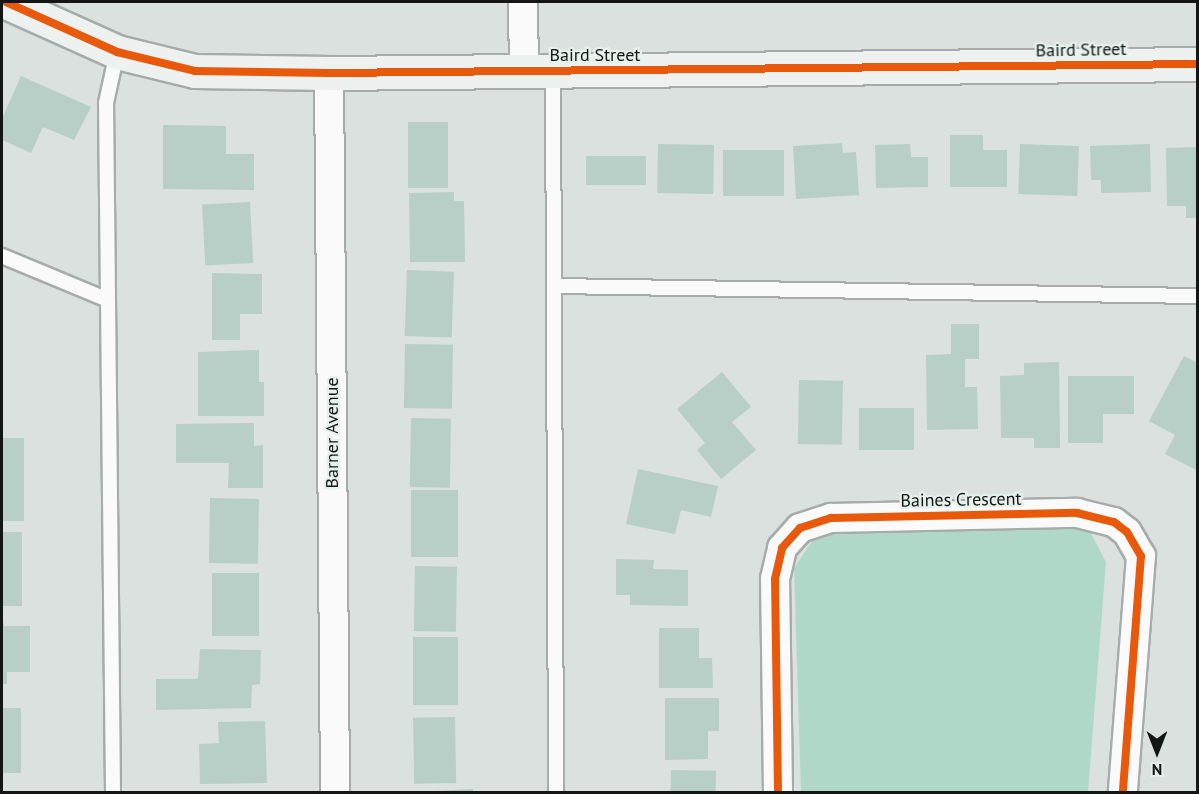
<!DOCTYPE html>
<html>
<head>
<meta charset="utf-8">
<style>
	body { margin:0 }
	#map { position:relative; width:1199px; height:794px; overflow:hidden; background:#dbe1de; font-family:"PT Sans",sans-serif }
	div>[style] { position:absolute }
	[style*='--x'] { left:calc(var(--x)*1px); top:calc(var(--y)*1px); width:calc(var(--w)*1px); rotate:calc(var(--a)*1deg) }
	.green>* { inset:0; background:#b0d8c9 }
	.building>* { inset:0; background:#b7cfc6; transform-origin:0 0 }
	.roads { filter:drop-shadow(2px 0 #a7acaa) drop-shadow(-2px 0 #a7acaa) drop-shadow(0 2px #a7acaa) drop-shadow(0 -2px #a7acaa) }
	.lane>* { height:14px; margin:-7px; padding:0 7px; transform-origin:7px; border-radius:7px; background:#fafafa }
	.street>* { height:28px; margin:-14px; padding:0 14px; transform-origin:14px; border-radius:14px; background:#fafafa }
	.secondary>* { height:33px; margin:-16.5px; padding:0 16.5px; transform-origin:16.5px; border-radius:16.5px; background:#edf2f0 }
	.cycleway>* { height:8px; margin:-4px; padding:0 4px; transform-origin:4px; border-radius:4px; background:#e8590c }
	span { translate:-50% -50%; white-space:nowrap; text-align:center; line-height:1.15; -webkit-text-stroke:4.5px #e6f1ec; paint-order:stroke }
	.street-label { font-size:18px; color:#131615 }
	.frame { position:absolute; inset:0; border:3px solid #131615; pointer-events:none }
	.north { position:absolute; left:1127px; top:722px; width:60px; height:60px; -webkit-text-stroke:4px #e6f1ec; paint-order:stroke; rotate:180deg; font-size:16px; font-weight:700; line-height:24px; text-align:center; color:#131615 }
	.north::after { content:''; display:block; margin:auto; width:21px; height:27px; background:#131615; clip-path:polygon(50% 0,100% 100%,50% 72%,0 100%) }
</style>
</head>
<body>
<div id="map">
	<div class="green">
		<div style="clip-path:polygon(1083px 518px,1106px 562px,1088px 792px,801px 792px,794px 568px,821px 528px)"></div>
	</div>
	<div class="building">
		<div style="clip-path:polygon(21px 76px,91px 107px,74px 140px,43px 127px,31px 153px,2px 140px,2px 119px)"></div>
		<div style="left:408px;top:122px;width:40px;height:66px"></div>
		<div style="clip-path:polygon(163px 125px,226px 126px,226px 154px,254px 154px,254px 190px,163px 189px)"></div>
		<div style="clip-path:polygon(950px 135px,983px 135px,983px 150px,1007px 150px,1007px 187px,950px 187px)"></div>
		<div style="clip-path:polygon(842px 143px,843px 153px,856px 152px,859px 195px,796px 199px,793px 146px)"></div>
		<div style="left:658px;top:144px;width:56px;height:49px;rotate:1deg"></div>
		<div style="clip-path:polygon(910px 144px,911px 157px,928px 157px,928px 187px,876px 188px,875px 145px)"></div>
		<div style="left:1020px;top:144px;width:59px;height:50px;rotate:2deg"></div>
		<div style="clip-path:polygon(1150px 144px,1151px 192px,1101px 193px,1101px 180px,1091px 180px,1090px 146px)"></div>
		<div style="clip-path:polygon(1198px 147px,1198px 218px,1186px 218px,1186px 206px,1167px 206px,1166px 148px)"></div>
		<div style="left:723px;top:150px;width:61px;height:46px"></div>
		<div style="left:586px;top:156px;width:60px;height:29px"></div>
		<div style="clip-path:polygon(454px 192px,454px 201px,464px 201px,465px 262px,410px 262px,409px 193px)"></div>
		<div style="left:250px;top:202px;width:61px;height:48px;rotate:87deg"></div>
		<div style="left:407px;top:270px;width:47px;height:66px;rotate:2deg"></div>
		<div style="clip-path:polygon(212px 273px,262px 274px,262px 314px,240px 314px,240px 340px,212px 340px)"></div>
		<div style="clip-path:polygon(951px 324px,979px 324px,979px 359px,965px 359px,965px 387px,977px 387px,978px 429px,927px 430px,926px 355px,951px 354px)"></div>
		<div style="left:405px;top:344px;width:48px;height:64px;rotate:1deg"></div>
		<div style="clip-path:polygon(259px 350px,259px 382px,264px 382px,264px 416px,198px 416px,198px 352px)"></div>
		<div style="clip-path:polygon(1184px 356px,1198px 363px,1198px 471px,1165px 454px,1175px 435px,1149px 421px)"></div>
		<div style="clip-path:polygon(1059px 362px,1060px 448px,1034px 448px,1034px 438px,1001px 438px,1000px 376px,1024px 375px,1024px 363px)"></div>
		<div style="clip-path:polygon(722px 372px,751px 407px,732px 422px,756px 450px,721px 479px,697px 450px,705px 443px,677px 409px)"></div>
		<div style="clip-path:polygon(1068px 376px,1134px 376px,1134px 414px,1103px 414px,1103px 443px,1068px 443px)"></div>
		<div style="left:799px;top:380px;width:44px;height:64px;rotate:1deg"></div>
		<div style="left:859px;top:408px;width:55px;height:42px"></div>
		<div style="left:411px;top:418px;width:40px;height:69px;rotate:1deg"></div>
		<div style="clip-path:polygon(254px 423px,254px 446px,263px 445px,263px 488px,228px 488px,229px 463px,176px 463px,176px 424px)"></div>
		<div style="left:24px;top:438px;width:83px;height:22px;rotate:90deg"></div>
		<div style="clip-path:polygon(638px 469px,718px 486px,711px 517px,681px 510px,675px 534px,626px 524px)"></div>
		<div style="left:411px;top:490px;width:47px;height:67px"></div>
		<div style="left:210px;top:498px;width:49px;height:65px;rotate:1deg"></div>
		<div style="left:2px;top:532px;width:20px;height:74px"></div>
		<div style="clip-path:polygon(616px 559px,654px 560px,653px 569px,688px 570px,688px 606px,630px 605px,630px 595px,616px 595px)"></div>
		<div style="left:415px;top:566px;width:42px;height:65px;rotate:1deg"></div>
		<div style="left:212px;top:573px;width:47px;height:63px"></div>
		<div style="clip-path:polygon(2px 616px,4px 626px,30px 626px,30px 672px,7px 672px,7px 684px,2px 684px)"></div>
		<div style="clip-path:polygon(659px 628px,699px 628px,699px 658px,712px 658px,713px 688px,659px 688px)"></div>
		<div style="left:413px;top:637px;width:45px;height:68px"></div>
		<div style="clip-path:polygon(200px 649px,261px 650px,260px 684px,252px 685px,251px 708px,156px 710px,156px 679px,198px 679px)"></div>
		<div style="clip-path:polygon(665px 698px,719px 698px,719px 731px,708px 731px,708px 759px,665px 760px)"></div>
		<div style="left:2px;top:708px;width:19px;height:65px"></div>
		<div style="left:455px;top:717px;width:66px;height:42px;rotate:89deg"></div>
		<div style="clip-path:polygon(265px 721px,267px 783px,200px 784px,199px 744px,219px 743px,218px 722px)"></div>
		<div style="left:671px;top:770px;width:45px;height:22px;rotate:1deg"></div>
		<div style="clip-path:polygon(473px 789px,473px 792px,435px 792px,435px 791px)"></div>
	</div>
	<div class="roads">
		<div class="lane">
			<div style="--x:553;--y:70;--w:722;--a:89.76"></div>
			<div style="--x:2;--y:256;--w:113;--a:22.5"></div>
			<div style="--x:554;--y:286;--w:644;--a:0.89"></div>
			<div style="--x:113;--y:792;--w:689;--a:-90.58"></div>
			<div style="--x:106;--y:103;--w:52;--a:-77.8"></div>
		</div>
		<div class="street">
			<div style="--x:523;--y:2;--w:68;--a:89.2"></div>
			<div style="--x:329;--y:73;--w:719;--a:89.52"></div>
			<div style="--x:778;--y:792;--w:213;--a:-90.8"></div>
			<div style="--x:775;--y:579;--w:32;--a:-77"></div>
			<div style="--x:782;--y:548;--w:27;--a:-48"></div>
			<div style="--x:800;--y:528;--w:33;--a:-18"></div>
			<div style="--x:831;--y:518;--w:246;--a:-1.2"></div>
			<div style="--x:1077;--y:513;--w:38;--a:14"></div>
			<div style="--x:1114;--y:522;--w:16;--a:38"></div>
			<div style="--x:1127;--y:532;--w:28;--a:60"></div>
			<div style="--x:1141;--y:556;--w:237;--a:94.4"></div>
		</div>
		<div class="secondary">
			<div style="--x:6;--y:2;--w:122;--a:24.2"></div>
			<div style="--x:117;--y:52;--w:80;--a:13.7"></div>
			<div style="--x:195;--y:71;--w:134;--a:0.9"></div>
			<div style="--x:329;--y:73;--w:869;--a:-0.59"></div>
		</div>
	</div>
	<div class="cycleway">
		<div style="--x:6;--y:2;--w:122;--a:24.2"></div>
		<div style="--x:117;--y:52;--w:80;--a:13.7"></div>
		<div style="--x:195;--y:71;--w:134;--a:0.9"></div>
		<div style="--x:329;--y:73;--w:869;--a:-0.59"></div>
		<div style="--x:778;--y:792;--w:213;--a:-90.8"></div>
		<div style="--x:775;--y:579;--w:32;--a:-77"></div>
		<div style="--x:782;--y:548;--w:27;--a:-48"></div>
		<div style="--x:800;--y:528;--w:33;--a:-18"></div>
		<div style="--x:831;--y:518;--w:246;--a:-1.2"></div>
		<div style="--x:1077;--y:513;--w:38;--a:14"></div>
		<div style="--x:1114;--y:522;--w:16;--a:38"></div>
		<div style="--x:1127;--y:532;--w:28;--a:60"></div>
		<div style="--x:1141;--y:556;--w:237;--a:94.4"></div>
	</div>
	<div class="street-label">
		<span style="left:1081px;top:50px;rotate:-1deg">Baird Street</span>
		<span style="left:595px;top:55px">Baird Street</span>
		<span style="left:332px;top:433px;rotate:-90deg">Barner Avenue</span>
		<span style="left:961px;top:500px;rotate:-1deg">Baines Crescent</span>
	</div>
	<div class="frame"></div>
	<div class="north">N</div>
</div>
</body>
</html>
